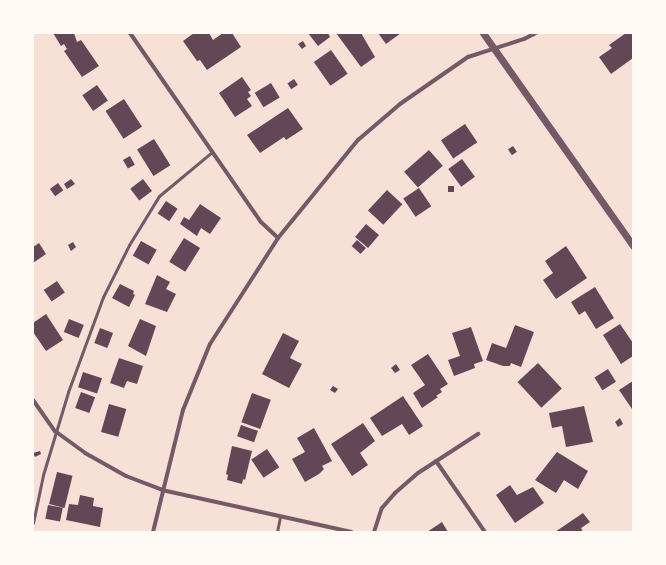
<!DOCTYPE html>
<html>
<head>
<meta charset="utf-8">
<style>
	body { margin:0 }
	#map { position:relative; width:666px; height:565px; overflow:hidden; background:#f7e1d7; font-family:Ubuntu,sans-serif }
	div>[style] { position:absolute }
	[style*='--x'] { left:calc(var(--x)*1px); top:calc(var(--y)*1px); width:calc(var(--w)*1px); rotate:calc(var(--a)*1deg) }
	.building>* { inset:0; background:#644757; transform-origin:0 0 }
	.service>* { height:3px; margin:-1.5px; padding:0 1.5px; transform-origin:1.5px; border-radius:1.5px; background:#755966 }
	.minor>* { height:4px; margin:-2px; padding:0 2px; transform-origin:2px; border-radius:2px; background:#755966 }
	.tertiary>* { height:7px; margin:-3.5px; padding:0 3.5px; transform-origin:3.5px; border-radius:3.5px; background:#755966 }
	span { translate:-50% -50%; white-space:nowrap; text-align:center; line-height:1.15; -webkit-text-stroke:3.5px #fffaf5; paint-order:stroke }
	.frame { position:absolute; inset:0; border:34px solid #fffaf5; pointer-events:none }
</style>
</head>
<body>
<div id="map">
	<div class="building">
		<div style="clip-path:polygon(53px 33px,74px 33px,77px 42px,81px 40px,99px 66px,82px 77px,64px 51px,67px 49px,64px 44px,61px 46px)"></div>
		<div style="clip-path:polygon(194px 33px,209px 33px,213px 40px,223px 33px,232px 33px,241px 47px,207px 70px,200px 60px,197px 61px,183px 41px)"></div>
		<div style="clip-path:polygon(308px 33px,328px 33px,330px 37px,318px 46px)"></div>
		<div style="clip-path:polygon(336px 33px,361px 33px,375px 57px,361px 67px)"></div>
		<div style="clip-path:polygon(378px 33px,401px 33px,386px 44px)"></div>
		<div style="clip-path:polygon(626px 33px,633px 33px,633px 58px,611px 74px,599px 57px,612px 48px,609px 45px)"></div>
		<div style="clip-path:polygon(303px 41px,306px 46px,302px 49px,298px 44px)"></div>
		<div style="left:331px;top:50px;width:29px;height:21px;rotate:55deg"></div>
		<div style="clip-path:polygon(242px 77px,251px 90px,248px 92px,251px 96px,247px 99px,252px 106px,235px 117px,219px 93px)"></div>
		<div style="left:294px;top:79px;width:7px;height:8px;rotate:56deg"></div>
		<div style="left:271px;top:83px;width:17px;height:19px;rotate:59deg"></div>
		<div style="left:97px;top:85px;width:19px;height:18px;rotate:55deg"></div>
		<div style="left:124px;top:99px;width:33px;height:22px;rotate:57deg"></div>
		<div style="clip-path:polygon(288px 108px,303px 129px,286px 140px,284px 137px,260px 153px,247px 135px)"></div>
		<div style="left:465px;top:124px;width:22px;height:29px;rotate:56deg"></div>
		<div style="left:154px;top:139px;width:31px;height:20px;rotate:58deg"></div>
		<div style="left:513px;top:146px;width:7px;height:6px;rotate:56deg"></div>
		<div style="left:429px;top:150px;width:21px;height:33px;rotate:49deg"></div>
		<div style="left:130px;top:156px;width:10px;height:8px;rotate:61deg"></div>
		<div style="left:462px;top:159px;width:22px;height:17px;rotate:54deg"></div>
		<div style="clip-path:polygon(71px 179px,75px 184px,67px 189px,64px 184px)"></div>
		<div style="left:143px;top:179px;width:15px;height:16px;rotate:53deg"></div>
		<div style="left:58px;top:183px;width:9px;height:10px;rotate:54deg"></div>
		<div style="left:448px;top:186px;width:6px;height:6px"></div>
		<div style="left:419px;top:188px;width:22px;height:19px;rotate:56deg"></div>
		<div style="left:387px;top:190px;width:21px;height:28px;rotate:43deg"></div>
		<div style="left:166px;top:201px;width:14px;height:15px;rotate:34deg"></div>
		<div style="clip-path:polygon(200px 204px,221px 218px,210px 234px,201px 228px,197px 236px,180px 224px,184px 217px,189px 220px)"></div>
		<div style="left:366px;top:224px;width:17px;height:17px;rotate:40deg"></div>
		<div style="left:184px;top:238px;width:19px;height:28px;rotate:32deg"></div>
		<div style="left:357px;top:240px;width:12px;height:8px;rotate:42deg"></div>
		<div style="left:141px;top:241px;width:18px;height:17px;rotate:29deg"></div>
		<div style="clip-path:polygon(73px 242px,76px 247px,71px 251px,68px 245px)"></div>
		<div style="clip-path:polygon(39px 243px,46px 254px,33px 263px,33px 247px)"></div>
		<div style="clip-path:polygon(566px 246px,587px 278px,556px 299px,543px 280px,553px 273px,545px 261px)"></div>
		<div style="clip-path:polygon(157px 275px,170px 282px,166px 289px,176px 294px,167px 312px,145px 304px)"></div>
		<div style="left:57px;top:281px;width:14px;height:16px;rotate:56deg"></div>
		<div style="clip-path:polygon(120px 284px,134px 291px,133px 294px,135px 295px,129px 307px,112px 298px)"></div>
		<div style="clip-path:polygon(595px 287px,614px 318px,596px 329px,585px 311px,579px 315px,571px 302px)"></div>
		<div style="clip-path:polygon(46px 314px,63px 340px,46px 351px,33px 332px,33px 323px)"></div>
		<div style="left:69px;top:319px;width:16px;height:14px;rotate:22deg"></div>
		<div style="clip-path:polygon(140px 319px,156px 326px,146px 356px,128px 346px)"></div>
		<div style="clip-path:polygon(620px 324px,633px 343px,633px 356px,621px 364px,603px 335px)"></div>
		<div style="clip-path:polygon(515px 325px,534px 332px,521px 367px,511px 363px,510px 366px,503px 366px,486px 360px,492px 343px,506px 348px)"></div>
		<div style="clip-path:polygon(471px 327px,483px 361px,474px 364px,475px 368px,454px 376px,448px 360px,460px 356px,452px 333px)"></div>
		<div style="left:100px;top:328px;width:14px;height:16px;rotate:21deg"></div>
		<div style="clip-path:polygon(283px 333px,299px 341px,290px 358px,302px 364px,289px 388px,262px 374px)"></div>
		<div style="clip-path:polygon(428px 354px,448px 384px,440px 389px,442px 392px,436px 396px,438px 397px,422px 408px,413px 393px,425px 385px,411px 365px)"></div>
		<div style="clip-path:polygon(119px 358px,143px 366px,137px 384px,127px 381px,124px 388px,110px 383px)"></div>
		<div style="left:538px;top:363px;width:35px;height:28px;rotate:47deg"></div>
		<div style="clip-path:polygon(396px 364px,400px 370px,395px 373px,391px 368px)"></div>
		<div style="left:608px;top:369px;width:15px;height:16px;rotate:58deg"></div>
		<div style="left:83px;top:372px;width:20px;height:16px;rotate:18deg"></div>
		<div style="clip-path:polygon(633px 381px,633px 408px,632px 409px,619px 390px)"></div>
		<div style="clip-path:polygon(333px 386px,338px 389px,335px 393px,330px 390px)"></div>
		<div style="left:81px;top:392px;width:15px;height:17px;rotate:20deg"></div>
		<div style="left:252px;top:393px;width:20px;height:31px;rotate:20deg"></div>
		<div style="clip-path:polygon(403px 396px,423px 426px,409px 435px,402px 424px,382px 436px,370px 418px)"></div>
		<div style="left:109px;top:404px;width:18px;height:29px;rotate:16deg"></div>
		<div style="clip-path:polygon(584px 406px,593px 442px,566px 447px,562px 426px,552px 428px,549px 413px)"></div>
		<div style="clip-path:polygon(620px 418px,623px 424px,618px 427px,615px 422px)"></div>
		<div style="clip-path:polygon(363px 423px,375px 441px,360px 453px,368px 465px,352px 476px,331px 444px)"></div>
		<div style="left:241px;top:425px;width:18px;height:12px;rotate:19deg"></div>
		<div style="clip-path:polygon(314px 428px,332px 461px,322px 466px,324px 469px,319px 474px,305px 482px,292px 459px,305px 452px,297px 438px)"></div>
		<div style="clip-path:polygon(232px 446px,252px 451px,245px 480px,243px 479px,242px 484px,227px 480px,228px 475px,226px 474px)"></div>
		<div style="left:267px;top:449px;width:22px;height:19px;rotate:56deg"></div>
		<div style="clip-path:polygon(40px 451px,41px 454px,35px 457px,33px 453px)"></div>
		<div style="clip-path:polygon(557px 452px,588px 471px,578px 489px,564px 480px,556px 493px,535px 480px)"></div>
		<div style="left:57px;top:472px;width:16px;height:33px;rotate:14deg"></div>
		<div style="clip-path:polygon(510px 485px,517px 495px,533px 487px,544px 503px,515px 523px,496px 495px)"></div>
		<div style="clip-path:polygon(80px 495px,94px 498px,93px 506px,103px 508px,100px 527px,66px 520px,69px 504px,78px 505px)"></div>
		<div style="left:48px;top:505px;width:15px;height:14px;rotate:11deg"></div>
		<div style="clip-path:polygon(583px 513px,590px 522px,581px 528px,583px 532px,555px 532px)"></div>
		<div style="clip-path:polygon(442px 522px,448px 532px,427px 532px)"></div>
	</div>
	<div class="service">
		<div style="--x:33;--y:523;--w:49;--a:-78.2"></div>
		<div style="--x:43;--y:475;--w:87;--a:-73.2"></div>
		<div style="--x:68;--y:392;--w:101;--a:-69.8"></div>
		<div style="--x:103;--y:297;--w:58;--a:-63.4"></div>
		<div style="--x:129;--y:245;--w:57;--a:-58.5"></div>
		<div style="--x:159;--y:196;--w:69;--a:-39.7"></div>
		<div style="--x:277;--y:532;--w:16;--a:-79"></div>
	</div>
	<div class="minor">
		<div style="--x:130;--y:33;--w:230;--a:55.3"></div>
		<div style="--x:261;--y:222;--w:23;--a:43"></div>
		<div style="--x:33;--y:400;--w:38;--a:55"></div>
		<div style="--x:55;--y:431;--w:37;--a:36"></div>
		<div style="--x:85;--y:453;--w:47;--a:29.3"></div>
		<div style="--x:126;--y:476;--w:39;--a:21"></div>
		<div style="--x:162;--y:490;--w:194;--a:12.5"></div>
		<div style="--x:436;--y:461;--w:86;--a:55.4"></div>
		<div style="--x:153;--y:532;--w:126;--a:-76.2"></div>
		<div style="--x:183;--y:410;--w:71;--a:-67.8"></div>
		<div style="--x:210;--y:344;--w:126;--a:-57.3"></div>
		<div style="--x:278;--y:238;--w:127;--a:-50.8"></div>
		<div style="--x:358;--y:140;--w:55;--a:-40.6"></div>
		<div style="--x:400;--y:104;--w:83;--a:-34.7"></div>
		<div style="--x:468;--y:57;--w:59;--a:-17.8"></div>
		<div style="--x:524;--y:39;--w:13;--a:-27"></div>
		<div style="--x:374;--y:532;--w:25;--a:-72"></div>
		<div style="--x:382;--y:508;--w:20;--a:-49"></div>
		<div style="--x:395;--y:493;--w:30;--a:-41"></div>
		<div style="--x:418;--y:473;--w:72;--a:-33"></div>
	</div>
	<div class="tertiary">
		<div style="--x:483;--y:33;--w:261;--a:54.8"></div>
	</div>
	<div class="frame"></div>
</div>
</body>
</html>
